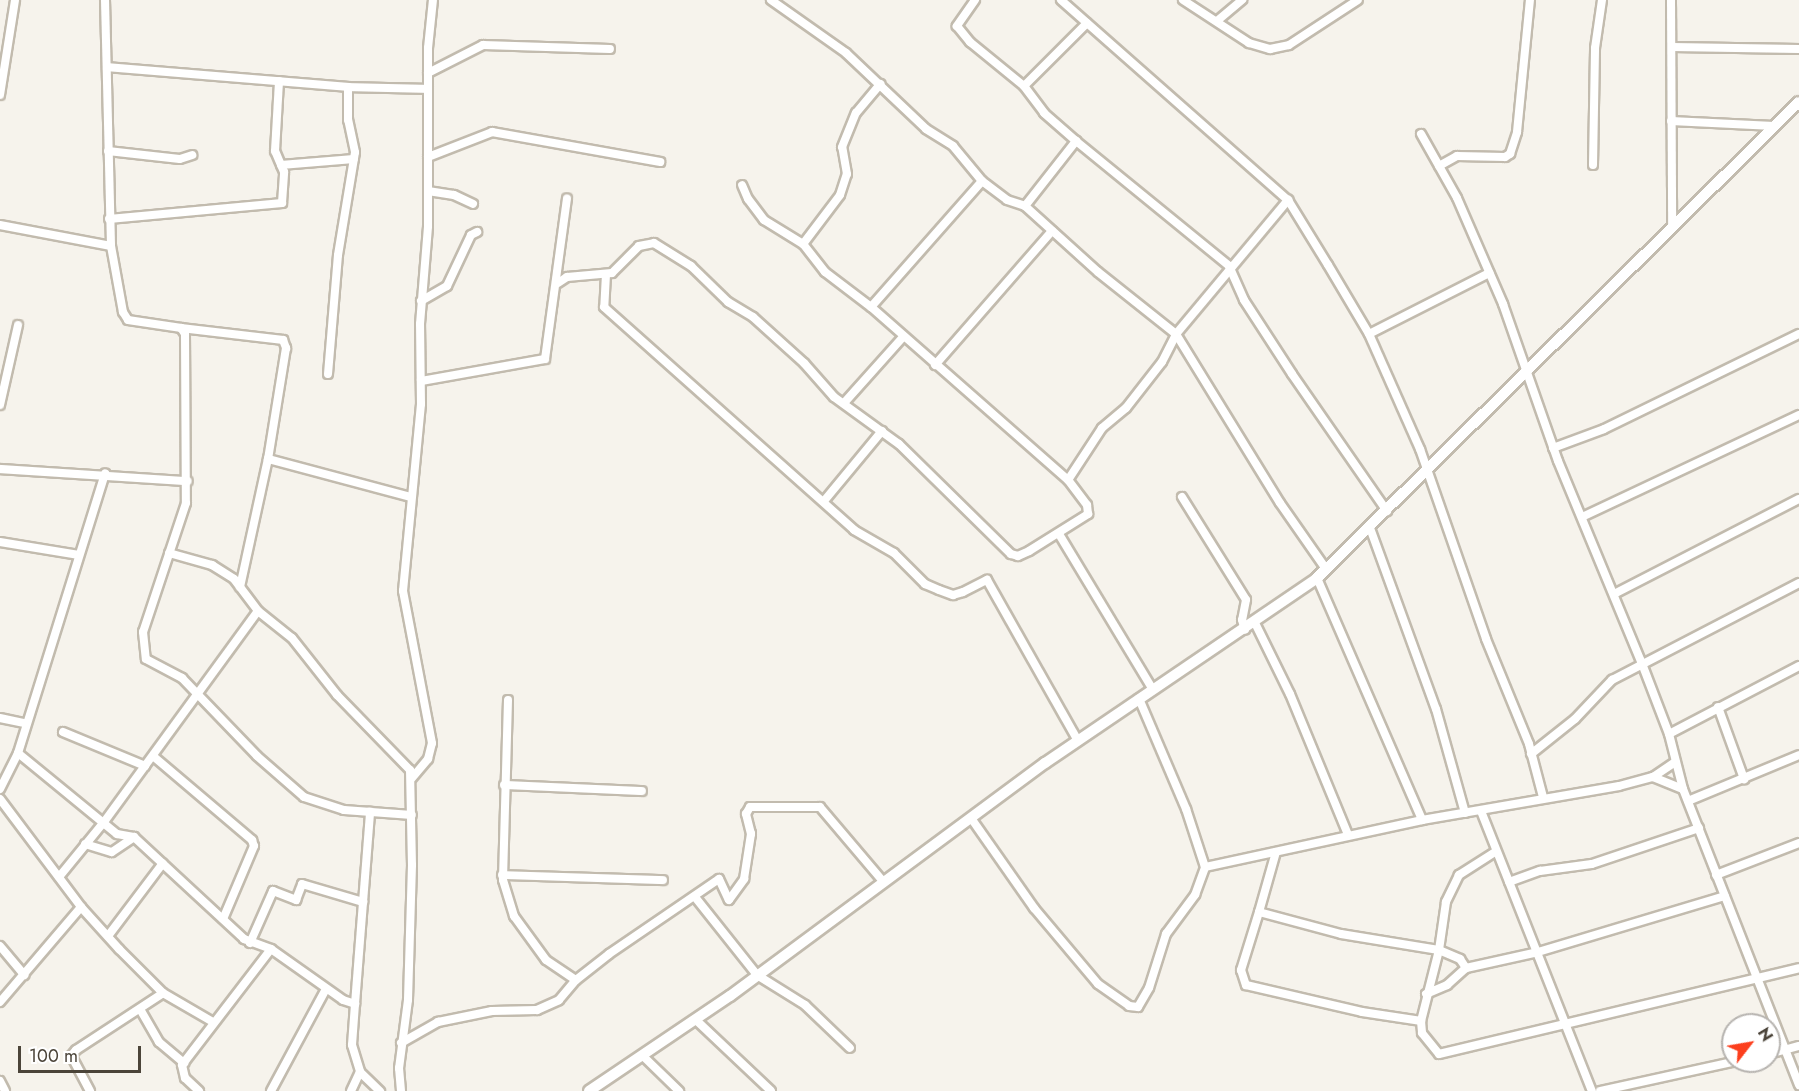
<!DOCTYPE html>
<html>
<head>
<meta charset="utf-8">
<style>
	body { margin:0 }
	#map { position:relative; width:1799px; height:1091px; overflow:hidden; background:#f6f3ec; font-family:Jost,sans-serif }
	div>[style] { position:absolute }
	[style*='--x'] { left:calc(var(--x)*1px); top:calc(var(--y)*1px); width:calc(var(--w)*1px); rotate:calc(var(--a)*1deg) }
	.roads { filter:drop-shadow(2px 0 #c2bbae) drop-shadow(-2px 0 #c2bbae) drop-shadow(0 2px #c2bbae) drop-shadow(0 -2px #c2bbae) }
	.minor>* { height:8px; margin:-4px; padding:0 4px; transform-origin:4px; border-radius:4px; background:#fff }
	.tertiary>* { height:10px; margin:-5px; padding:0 5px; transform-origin:5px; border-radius:5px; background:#fff }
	span { translate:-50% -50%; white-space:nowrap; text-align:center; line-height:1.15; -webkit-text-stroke:5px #fff; paint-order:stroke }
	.north { position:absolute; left:1721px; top:1013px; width:60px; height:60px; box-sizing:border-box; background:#fff; border:2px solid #b7b4b0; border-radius:50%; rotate:59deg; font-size:16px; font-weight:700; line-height:24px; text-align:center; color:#4b4439 }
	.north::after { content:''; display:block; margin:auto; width:21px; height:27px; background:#fc3f1d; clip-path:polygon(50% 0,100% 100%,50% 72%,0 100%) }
	.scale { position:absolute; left:18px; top:1046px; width:123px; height:27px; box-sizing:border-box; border:3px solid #4b4439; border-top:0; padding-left:8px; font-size:18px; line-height:21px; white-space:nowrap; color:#4b4439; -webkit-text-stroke:4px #fff; paint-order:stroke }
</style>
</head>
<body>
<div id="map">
	<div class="roads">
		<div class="minor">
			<div style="--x:105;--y:0;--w:246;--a:88.6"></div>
			<div style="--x:771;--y:0;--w:92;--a:35.2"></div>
			<div style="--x:846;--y:53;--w:110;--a:43.5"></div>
			<div style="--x:926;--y:129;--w:32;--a:32"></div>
			<div style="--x:953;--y:146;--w:45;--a:50.4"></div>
			<div style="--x:982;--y:181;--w:31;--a:37"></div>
			<div style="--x:1007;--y:200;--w:19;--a:18"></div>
			<div style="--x:1025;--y:206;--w:98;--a:42.1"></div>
			<div style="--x:1098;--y:272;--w:100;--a:38.5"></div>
			<div style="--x:1176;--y:334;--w:198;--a:58.4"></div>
			<div style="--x:1280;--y:503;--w:80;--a:55.1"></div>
			<div style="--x:975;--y:0;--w:32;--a:125"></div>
			<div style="--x:957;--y:26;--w:21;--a:51"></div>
			<div style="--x:970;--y:42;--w:70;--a:39.2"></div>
			<div style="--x:1024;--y:86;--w:34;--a:53"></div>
			<div style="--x:1044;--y:113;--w:43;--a:41.2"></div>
			<div style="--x:1076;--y:141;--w:198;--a:39.2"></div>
			<div style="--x:1229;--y:266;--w:37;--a:66"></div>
			<div style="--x:1244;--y:300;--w:88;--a:57"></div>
			<div style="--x:1292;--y:374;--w:167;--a:55.3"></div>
			<div style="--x:1061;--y:0;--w:303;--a:41.4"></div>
			<div style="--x:1288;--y:200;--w:76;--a:58.4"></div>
			<div style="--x:1328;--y:265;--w:80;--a:59.3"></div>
			<div style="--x:1369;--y:334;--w:126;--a:66.1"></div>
			<div style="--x:1420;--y:449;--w:201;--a:70.8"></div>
			<div style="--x:1486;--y:639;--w:113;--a:67.7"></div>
			<div style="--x:1529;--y:744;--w:55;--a:75.2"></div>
			<div style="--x:1183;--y:0;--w:79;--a:33.1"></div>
			<div style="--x:1249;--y:43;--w:22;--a:16"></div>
			<div style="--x:1270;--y:49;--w:19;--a:-12"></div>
			<div style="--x:1289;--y:45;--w:82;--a:-33.1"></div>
			<div style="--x:1671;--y:0;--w:226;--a:89.7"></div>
			<div style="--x:1217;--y:21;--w:33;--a:-40"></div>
			<div style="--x:1672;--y:47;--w:127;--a:0.9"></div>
			<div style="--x:107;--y:67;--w:242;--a:4.7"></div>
			<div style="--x:428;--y:73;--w:62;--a:-27"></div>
			<div style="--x:483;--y:45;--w:127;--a:1.8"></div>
			<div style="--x:1024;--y:86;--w:89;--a:-45"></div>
			<div style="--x:0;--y:95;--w:96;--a:-81"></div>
			<div style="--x:1671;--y:121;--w:103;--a:2.8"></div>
			<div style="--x:1421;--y:134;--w:73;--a:60.6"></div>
			<div style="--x:1457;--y:198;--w:116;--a:66.5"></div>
			<div style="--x:1503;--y:304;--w:166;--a:70.7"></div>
			<div style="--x:1558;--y:461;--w:217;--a:67.5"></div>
			<div style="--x:1641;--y:661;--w:78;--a:69"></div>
			<div style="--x:1669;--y:734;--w:57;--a:75.7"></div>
			<div style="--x:1683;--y:789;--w:318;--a:68.6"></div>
			<div style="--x:108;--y:151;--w:72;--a:6.3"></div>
			<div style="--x:180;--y:159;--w:13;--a:-18"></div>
			<div style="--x:428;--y:157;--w:69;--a:-21.3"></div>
			<div style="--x:492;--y:132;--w:171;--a:10.1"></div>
			<div style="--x:281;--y:165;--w:73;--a:-4.7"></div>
			<div style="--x:1593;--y:165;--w:117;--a:-89"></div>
			<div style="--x:1595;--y:48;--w:49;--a:-81.7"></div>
			<div style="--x:1439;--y:166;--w:21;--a:-29"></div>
			<div style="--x:1457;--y:156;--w:48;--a:1.2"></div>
			<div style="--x:1505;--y:157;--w:6;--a:-31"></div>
			<div style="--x:1510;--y:154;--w:23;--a:-72"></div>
			<div style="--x:1517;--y:132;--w:133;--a:-84.4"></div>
			<div style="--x:428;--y:191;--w:26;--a:9"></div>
			<div style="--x:454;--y:195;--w:21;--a:25"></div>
			<div style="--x:1025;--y:206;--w:83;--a:-51.9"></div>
			<div style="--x:109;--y:219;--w:174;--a:-5.3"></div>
			<div style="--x:282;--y:203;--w:31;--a:-86"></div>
			<div style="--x:284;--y:172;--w:23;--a:-113"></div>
			<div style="--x:275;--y:151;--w:70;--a:-86.7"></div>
			<div style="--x:0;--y:225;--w:113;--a:10.7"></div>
			<div style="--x:111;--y:246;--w:67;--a:79.7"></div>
			<div style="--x:123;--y:312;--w:9;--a:58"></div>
			<div style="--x:128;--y:320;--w:54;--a:8.6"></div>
			<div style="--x:181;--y:328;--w:7;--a:56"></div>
			<div style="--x:185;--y:334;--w:169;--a:89.7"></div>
			<div style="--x:186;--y:503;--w:136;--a:108.4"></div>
			<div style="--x:143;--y:632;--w:27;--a:84"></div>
			<div style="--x:146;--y:659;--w:41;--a:27.8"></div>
			<div style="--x:182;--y:678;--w:108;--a:46.1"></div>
			<div style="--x:257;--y:756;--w:62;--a:41.1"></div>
			<div style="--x:304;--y:797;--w:42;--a:18"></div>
			<div style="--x:344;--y:810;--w:68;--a:4.2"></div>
			<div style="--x:803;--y:244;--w:61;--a:-52.9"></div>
			<div style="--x:840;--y:195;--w:22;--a:-72"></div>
			<div style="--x:847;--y:174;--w:27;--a:-100"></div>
			<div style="--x:842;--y:147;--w:37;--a:-68"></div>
			<div style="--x:856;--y:113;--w:38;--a:-50"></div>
			<div style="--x:606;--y:274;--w:33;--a:93"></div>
			<div style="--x:604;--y:307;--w:335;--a:41.7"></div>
			<div style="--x:854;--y:530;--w:46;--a:29.9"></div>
			<div style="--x:894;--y:553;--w:44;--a:45"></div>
			<div style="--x:925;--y:584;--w:15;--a:23"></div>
			<div style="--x:939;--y:590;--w:15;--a:20"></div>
			<div style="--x:953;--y:595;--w:10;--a:-17"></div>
			<div style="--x:963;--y:592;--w:27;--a:-27"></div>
			<div style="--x:987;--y:580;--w:185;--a:60.5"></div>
			<div style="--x:558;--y:283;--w:11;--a:-34"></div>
			<div style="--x:567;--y:277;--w:45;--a:-5.1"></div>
			<div style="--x:612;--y:273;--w:38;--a:-45"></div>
			<div style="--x:639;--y:246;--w:15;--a:-11"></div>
			<div style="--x:654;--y:243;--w:44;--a:31.9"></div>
			<div style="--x:691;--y:266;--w:52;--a:44.2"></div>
			<div style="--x:728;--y:302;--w:29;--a:31"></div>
			<div style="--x:753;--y:317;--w:69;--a:42"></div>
			<div style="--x:804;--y:363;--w:45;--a:48.6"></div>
			<div style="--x:834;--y:397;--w:80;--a:35.9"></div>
			<div style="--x:899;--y:444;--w:157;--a:44.5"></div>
			<div style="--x:1011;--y:554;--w:7;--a:16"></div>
			<div style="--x:1018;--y:556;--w:12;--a:-24"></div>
			<div style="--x:1029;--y:551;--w:70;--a:-32.1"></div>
			<div style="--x:1088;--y:514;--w:9;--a:-96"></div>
			<div style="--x:1087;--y:505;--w:31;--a:-127"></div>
			<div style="--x:1068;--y:480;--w:262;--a:-138.7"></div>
			<div style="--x:871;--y:307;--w:58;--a:-142.7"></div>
			<div style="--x:825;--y:272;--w:36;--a:-128"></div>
			<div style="--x:803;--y:244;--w:46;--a:-148.4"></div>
			<div style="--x:764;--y:220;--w:26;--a:-127"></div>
			<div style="--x:748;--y:199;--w:15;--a:-113"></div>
			<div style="--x:421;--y:301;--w:30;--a:-30"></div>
			<div style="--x:447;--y:286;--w:56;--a:-64.8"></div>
			<div style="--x:471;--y:235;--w:7;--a:-27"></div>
			<div style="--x:871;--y:307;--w:168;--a:-48.6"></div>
			<div style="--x:181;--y:328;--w:103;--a:6.7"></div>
			<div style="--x:283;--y:340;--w:9;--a:69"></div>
			<div style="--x:286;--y:348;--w:112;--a:99.2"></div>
			<div style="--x:1369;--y:334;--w:135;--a:-26.9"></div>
			<div style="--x:935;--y:365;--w:178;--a:-48.9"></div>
			<div style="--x:328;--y:374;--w:119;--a:-85.2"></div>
			<div style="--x:338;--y:255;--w:104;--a:-80.6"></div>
			<div style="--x:355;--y:152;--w:33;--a:-102"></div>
			<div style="--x:348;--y:120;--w:33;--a:-90"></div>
			<div style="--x:348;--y:87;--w:80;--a:1.4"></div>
			<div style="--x:421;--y:381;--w:126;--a:-10.1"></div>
			<div style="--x:545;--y:359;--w:162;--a:-82.2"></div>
			<div style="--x:844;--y:403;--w:89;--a:-48.2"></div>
			<div style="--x:0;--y:405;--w:82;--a:-77.3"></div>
			<div style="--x:1553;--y:448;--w:54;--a:-20.4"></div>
			<div style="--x:1604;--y:429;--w:217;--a:-26"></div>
			<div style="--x:0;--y:469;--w:188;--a:3.7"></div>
			<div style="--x:1068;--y:480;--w:62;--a:-56.8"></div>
			<div style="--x:1102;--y:428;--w:31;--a:-40"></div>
			<div style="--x:1126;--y:408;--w:58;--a:-52"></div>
			<div style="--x:1162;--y:362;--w:31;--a:-63"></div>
			<div style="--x:1176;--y:334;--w:175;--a:-50.1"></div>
			<div style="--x:1182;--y:497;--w:121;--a:58.1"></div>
			<div style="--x:1246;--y:600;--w:20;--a:101"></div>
			<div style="--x:1242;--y:620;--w:10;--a:73"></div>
			<div style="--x:824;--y:501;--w:91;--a:-50.4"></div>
			<div style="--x:1582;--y:517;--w:240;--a:-25.2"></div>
			<div style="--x:1370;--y:528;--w:193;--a:70"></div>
			<div style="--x:1436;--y:709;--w:108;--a:74.4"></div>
			<div style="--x:1059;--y:534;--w:182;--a:58.9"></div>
			<div style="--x:0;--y:542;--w:80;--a:9.3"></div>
			<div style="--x:169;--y:553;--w:45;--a:15.6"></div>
			<div style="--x:212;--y:565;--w:26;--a:32"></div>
			<div style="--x:234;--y:579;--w:40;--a:53"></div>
			<div style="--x:258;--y:611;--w:43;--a:38.5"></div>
			<div style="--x:292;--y:638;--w:73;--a:51.7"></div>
			<div style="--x:337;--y:695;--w:105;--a:45.8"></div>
			<div style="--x:410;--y:770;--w:95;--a:88.8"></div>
			<div style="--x:412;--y:865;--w:135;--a:91.7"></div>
			<div style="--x:408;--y:1000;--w:69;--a:97.5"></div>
			<div style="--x:399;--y:1068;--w:23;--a:85"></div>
			<div style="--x:1317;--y:578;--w:264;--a:66.5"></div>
			<div style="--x:240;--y:587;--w:131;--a:-77.7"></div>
			<div style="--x:268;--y:459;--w:148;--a:14.9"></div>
			<div style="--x:1614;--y:594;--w:208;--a:-27.2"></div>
			<div style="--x:1255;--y:623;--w:79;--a:63.8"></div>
			<div style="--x:1290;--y:694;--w:152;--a:67.6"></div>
			<div style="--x:508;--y:700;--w:180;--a:91.6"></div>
			<div style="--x:503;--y:880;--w:38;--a:73"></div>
			<div style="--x:514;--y:916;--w:54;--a:54"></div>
			<div style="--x:546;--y:960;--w:36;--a:34"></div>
			<div style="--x:1718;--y:707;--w:77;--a:70.1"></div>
			<div style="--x:0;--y:718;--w:25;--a:12"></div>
			<div style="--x:63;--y:732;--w:89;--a:22.5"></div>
			<div style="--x:1669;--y:734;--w:147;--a:-27.6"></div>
			<div style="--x:18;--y:753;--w:128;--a:39.3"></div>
			<div style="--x:117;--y:834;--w:17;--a:10"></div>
			<div style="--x:1531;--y:754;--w:56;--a:-38.5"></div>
			<div style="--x:1575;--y:719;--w:54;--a:-46.5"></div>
			<div style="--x:1612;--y:680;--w:211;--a:-27.4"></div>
			<div style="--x:153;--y:756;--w:130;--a:40.3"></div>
			<div style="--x:252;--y:840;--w:6;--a:72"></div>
			<div style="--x:254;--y:846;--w:79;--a:113"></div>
			<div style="--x:1653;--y:777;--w:32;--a:22"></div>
			<div style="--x:412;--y:778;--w:25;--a:-50"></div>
			<div style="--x:428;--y:759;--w:16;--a:-76"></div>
			<div style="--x:432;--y:743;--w:155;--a:-100.8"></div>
			<div style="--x:403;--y:591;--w:188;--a:-84.5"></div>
			<div style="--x:421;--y:404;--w:80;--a:-90.7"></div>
			<div style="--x:420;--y:324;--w:98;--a:-85.3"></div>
			<div style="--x:428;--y:226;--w:178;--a:-90"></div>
			<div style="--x:428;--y:48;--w:48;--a:-84.1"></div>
			<div style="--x:504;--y:785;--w:138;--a:2.5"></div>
			<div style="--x:0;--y:789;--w:40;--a:-63.4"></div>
			<div style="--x:18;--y:753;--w:293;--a:-72.7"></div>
			<div style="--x:0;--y:799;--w:135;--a:53.1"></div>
			<div style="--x:81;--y:907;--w:57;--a:47.9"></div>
			<div style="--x:119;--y:949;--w:62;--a:45"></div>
			<div style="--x:163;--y:993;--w:58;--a:30.1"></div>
			<div style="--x:1688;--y:801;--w:120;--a:-22.5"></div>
			<div style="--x:1481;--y:811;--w:301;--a:68.4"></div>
			<div style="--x:971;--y:818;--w:110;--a:55"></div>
			<div style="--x:1034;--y:908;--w:99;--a:49.9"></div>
			<div style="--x:1098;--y:984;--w:38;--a:35"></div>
			<div style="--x:1129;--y:1006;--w:9;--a:6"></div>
			<div style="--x:1138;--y:1007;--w:22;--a:-60"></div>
			<div style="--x:1149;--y:988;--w:57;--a:-72.5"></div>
			<div style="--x:1166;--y:934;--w:49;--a:-53.4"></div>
			<div style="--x:1195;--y:895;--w:30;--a:-70"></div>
			<div style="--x:1205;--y:867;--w:61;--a:-108.1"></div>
			<div style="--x:1186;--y:809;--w:120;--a:-113.1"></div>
			<div style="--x:85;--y:844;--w:28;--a:17"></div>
			<div style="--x:112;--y:852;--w:27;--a:-34"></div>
			<div style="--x:134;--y:837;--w:150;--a:42.8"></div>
			<div style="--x:244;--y:939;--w:29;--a:20"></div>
			<div style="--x:271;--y:949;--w:88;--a:35.3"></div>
			<div style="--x:343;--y:1000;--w:13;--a:18"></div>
			<div style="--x:355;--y:1004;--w:41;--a:94.2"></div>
			<div style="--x:352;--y:1045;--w:28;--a:73"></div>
			<div style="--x:360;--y:1072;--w:28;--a:44"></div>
			<div style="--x:1276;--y:852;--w:62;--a:105.8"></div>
			<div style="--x:1259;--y:912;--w:85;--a:15"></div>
			<div style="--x:1341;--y:934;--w:99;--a:9.3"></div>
			<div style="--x:1439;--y:950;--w:23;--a:23"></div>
			<div style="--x:1460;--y:959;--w:11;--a:56"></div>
			<div style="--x:1466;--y:968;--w:74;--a:-12.5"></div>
			<div style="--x:1538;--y:952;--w:195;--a:-16.7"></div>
			<div style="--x:1495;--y:852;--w:43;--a:147.4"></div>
			<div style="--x:1459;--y:875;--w:30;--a:116"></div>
			<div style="--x:1446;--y:902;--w:49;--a:98.3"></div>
			<div style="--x:1439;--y:950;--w:73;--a:104.2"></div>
			<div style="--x:1421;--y:1021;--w:12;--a:85"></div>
			<div style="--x:1422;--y:1033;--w:27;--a:51"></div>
			<div style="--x:1439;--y:1054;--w:370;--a:-13.4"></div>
			<div style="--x:1205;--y:867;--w:222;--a:-12.2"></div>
			<div style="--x:1422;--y:820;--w:200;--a:-9.8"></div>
			<div style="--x:1619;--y:786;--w:35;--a:-15"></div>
			<div style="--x:1653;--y:777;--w:27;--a:-34"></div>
			<div style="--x:502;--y:875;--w:161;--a:1.8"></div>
			<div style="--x:1716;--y:875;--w:89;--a:-21.1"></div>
			<div style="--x:59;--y:877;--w:71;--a:-50.7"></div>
			<div style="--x:104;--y:822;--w:261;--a:-53.9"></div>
			<div style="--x:1509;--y:882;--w:33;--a:-20"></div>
			<div style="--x:1540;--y:871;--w:52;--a:-7.7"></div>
			<div style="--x:1592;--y:864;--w:113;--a:-18.6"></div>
			<div style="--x:695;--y:897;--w:100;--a:51.5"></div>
			<div style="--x:757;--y:975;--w:57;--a:32"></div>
			<div style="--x:805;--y:1005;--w:62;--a:43.7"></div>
			<div style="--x:1259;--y:912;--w:61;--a:107.2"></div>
			<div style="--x:1241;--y:970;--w:16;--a:72"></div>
			<div style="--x:1246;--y:985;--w:119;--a:13.1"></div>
			<div style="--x:1362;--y:1012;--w:60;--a:8.7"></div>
			<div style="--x:108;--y:936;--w:91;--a:-53"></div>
			<div style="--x:250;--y:943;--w:57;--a:-66.1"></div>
			<div style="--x:273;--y:891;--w:25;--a:21"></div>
			<div style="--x:296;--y:900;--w:17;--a:-69"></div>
			<div style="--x:302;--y:884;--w:64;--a:16.4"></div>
			<div style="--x:0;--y:946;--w:38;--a:50"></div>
			<div style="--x:1426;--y:994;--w:23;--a:-23"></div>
			<div style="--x:1447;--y:985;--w:25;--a:-42"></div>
			<div style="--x:0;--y:1002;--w:125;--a:-49.5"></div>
			<div style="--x:355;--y:1004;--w:193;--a:-85.5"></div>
			<div style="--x:140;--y:1009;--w:38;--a:60"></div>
			<div style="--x:159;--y:1042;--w:33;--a:40"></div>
			<div style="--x:696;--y:1020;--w:103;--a:43.4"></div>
			<div style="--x:401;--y:1043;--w:43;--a:-29.6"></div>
			<div style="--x:438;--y:1022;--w:55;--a:-11.5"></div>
			<div style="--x:492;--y:1011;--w:45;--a:-1.3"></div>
			<div style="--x:537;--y:1010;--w:24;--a:-24"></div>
			<div style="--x:559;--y:1000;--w:26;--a:-50"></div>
			<div style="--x:576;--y:980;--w:42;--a:-38.2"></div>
			<div style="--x:609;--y:954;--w:133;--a:-34.3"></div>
			<div style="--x:719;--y:879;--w:23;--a:65"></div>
			<div style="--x:729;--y:900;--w:26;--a:-54"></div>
			<div style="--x:744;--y:879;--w:46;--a:-81.2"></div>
			<div style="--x:751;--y:834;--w:21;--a:-104"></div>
			<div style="--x:746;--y:814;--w:8;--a:-60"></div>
			<div style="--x:750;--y:807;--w:70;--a:0"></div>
			<div style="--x:820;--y:807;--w:96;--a:49.7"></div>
			<div style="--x:1769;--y:1054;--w:31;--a:-15"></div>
			<div style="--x:644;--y:1057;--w:49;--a:44.2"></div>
			<div style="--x:0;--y:1081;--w:11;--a:63"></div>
			<div style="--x:90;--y:1091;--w:40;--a:-118"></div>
			<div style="--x:71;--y:1056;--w:8;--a:-50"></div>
			<div style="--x:76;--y:1050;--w:104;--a:-33.2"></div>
			<div style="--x:199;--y:1091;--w:19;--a:-137"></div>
			<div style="--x:185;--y:1078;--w:13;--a:-103"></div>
			<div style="--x:182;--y:1065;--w:146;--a:-52.5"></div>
			<div style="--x:271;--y:1091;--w:116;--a:-61.7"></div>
			<div style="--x:351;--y:1091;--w:21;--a:-65"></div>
			<div style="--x:1600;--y:1091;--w:139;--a:-12.4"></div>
		</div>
		<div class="tertiary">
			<div style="--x:589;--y:1091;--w:170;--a:-34"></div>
			<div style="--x:730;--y:996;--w:392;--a:-36.5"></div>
			<div style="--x:1045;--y:763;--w:329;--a:-34.2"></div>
			<div style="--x:1317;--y:578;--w:677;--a:-44.64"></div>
		</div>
	</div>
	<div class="north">N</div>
	<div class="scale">100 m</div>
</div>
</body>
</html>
